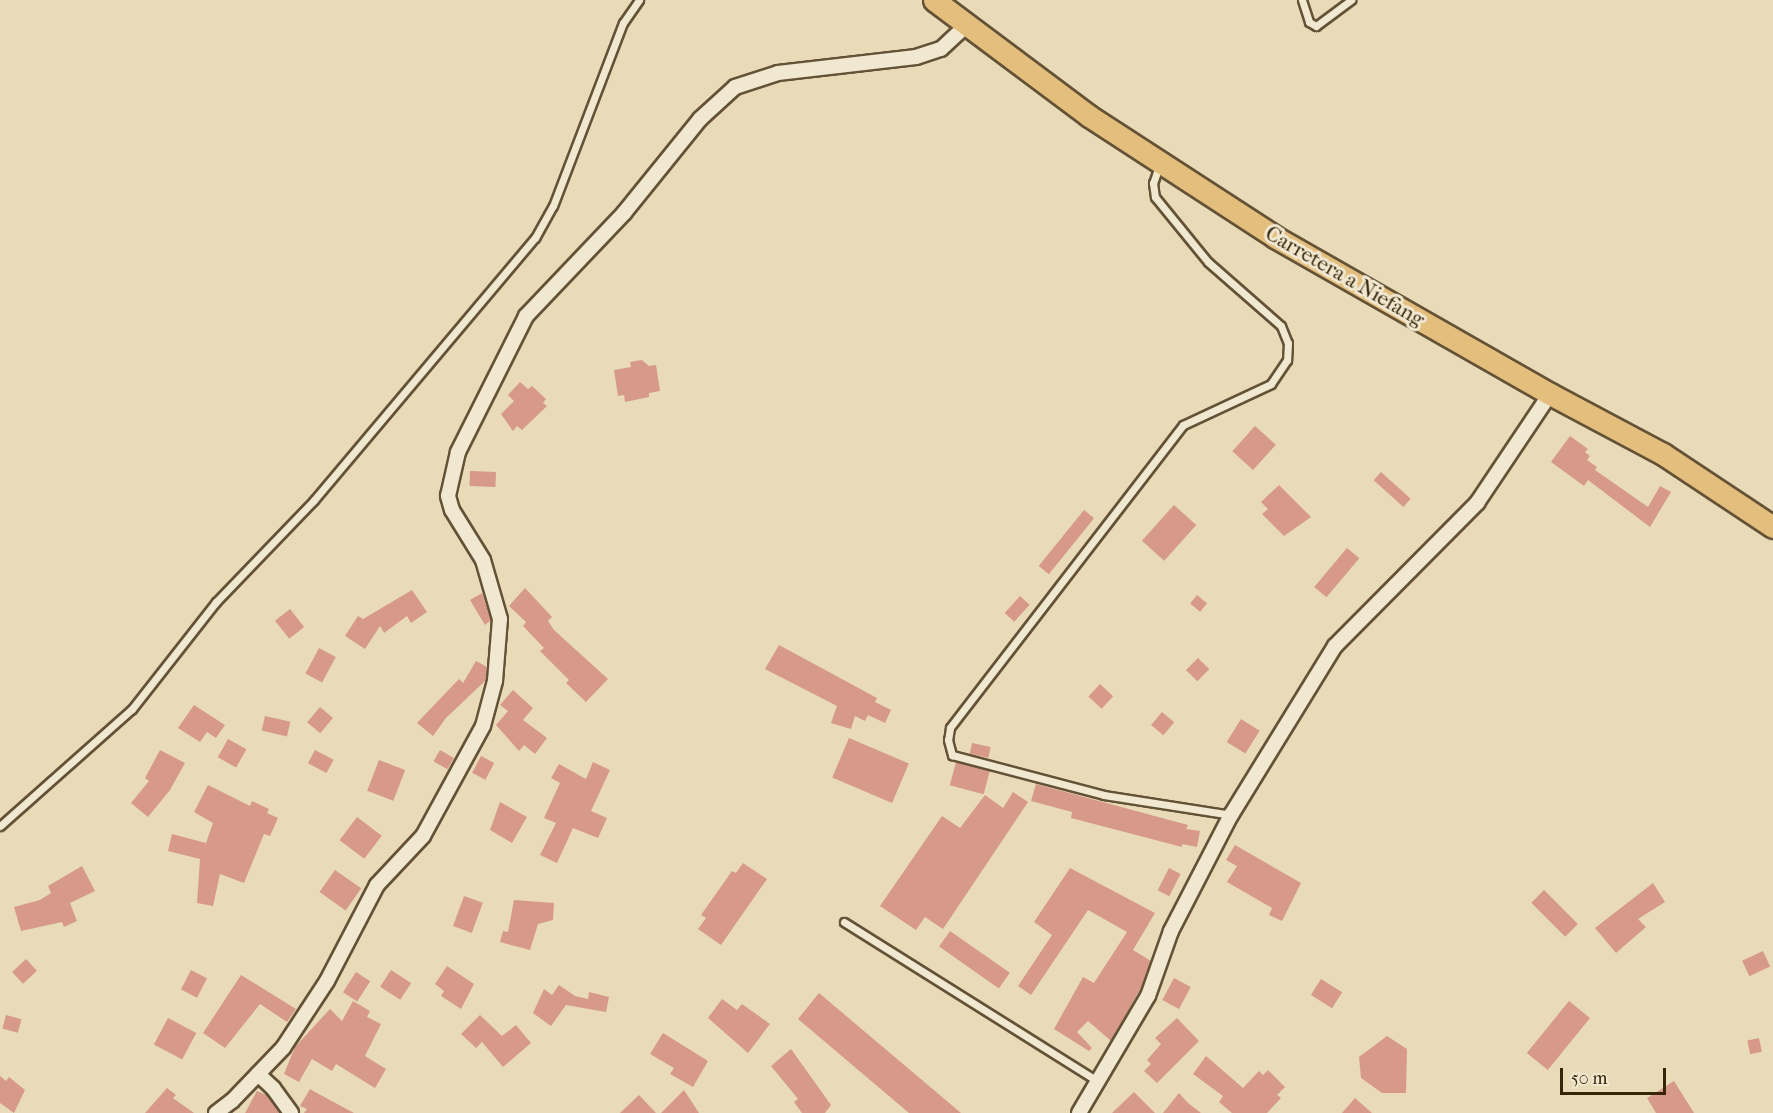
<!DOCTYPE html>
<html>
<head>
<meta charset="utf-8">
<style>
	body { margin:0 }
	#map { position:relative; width:1773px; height:1113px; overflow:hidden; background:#e9dbb8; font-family:"IM FELL French Canon",serif }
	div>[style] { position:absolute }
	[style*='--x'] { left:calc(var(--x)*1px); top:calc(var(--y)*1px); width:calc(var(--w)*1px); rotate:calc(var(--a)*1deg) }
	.building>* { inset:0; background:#d79989; transform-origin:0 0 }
	.roads { filter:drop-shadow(2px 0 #645236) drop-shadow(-2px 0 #645236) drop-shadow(0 2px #645236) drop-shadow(0 -2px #645236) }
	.service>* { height:7px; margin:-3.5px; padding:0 3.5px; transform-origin:3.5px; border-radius:3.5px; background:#f1e8d1 }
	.minor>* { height:14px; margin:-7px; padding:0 7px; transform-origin:7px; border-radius:7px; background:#f1e8d1 }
	.primary>* { height:21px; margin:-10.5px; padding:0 10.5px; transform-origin:10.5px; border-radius:10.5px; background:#e4be7c }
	span { translate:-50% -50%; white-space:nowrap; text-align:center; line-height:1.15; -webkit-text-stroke:6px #f1e8d1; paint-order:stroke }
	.street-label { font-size:21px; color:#37250a }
	.scale { position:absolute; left:1560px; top:1068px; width:106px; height:27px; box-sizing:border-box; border:3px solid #37250a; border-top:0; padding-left:8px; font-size:18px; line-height:21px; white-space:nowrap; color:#37250a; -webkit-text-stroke:4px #f1e8d1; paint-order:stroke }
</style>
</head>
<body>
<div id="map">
	<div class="building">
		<div style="clip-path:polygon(642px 360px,649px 366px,656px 365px,660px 391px,649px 393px,649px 397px,625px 402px,624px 395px,618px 396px,614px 370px,631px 367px,630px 362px)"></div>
		<div style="clip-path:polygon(520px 382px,528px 389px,532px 386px,546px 399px,543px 403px,547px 406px,522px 430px,517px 426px,513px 431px,501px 414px,514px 401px,508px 395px)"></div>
		<div style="left:1255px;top:426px;width:28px;height:34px;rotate:42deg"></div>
		<div style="clip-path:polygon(1570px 436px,1588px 449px,1585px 452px,1590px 456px,1587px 460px,1597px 467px,1595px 470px,1648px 507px,1660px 486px,1671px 492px,1650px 527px,1588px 480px,1584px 486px,1551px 462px)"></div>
		<div style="left:470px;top:471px;width:26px;height:15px;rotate:2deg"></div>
		<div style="left:1381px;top:472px;width:40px;height:11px;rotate:42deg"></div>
		<div style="clip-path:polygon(1279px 485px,1311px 517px,1284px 536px,1262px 514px,1268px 509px,1261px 502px)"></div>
		<div style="left:1174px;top:505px;width:30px;height:48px;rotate:42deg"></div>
		<div style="left:1084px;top:510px;width:13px;height:72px;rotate:39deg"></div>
		<div style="left:1347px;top:548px;width:16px;height:51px;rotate:40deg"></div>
		<div style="clip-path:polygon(525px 588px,552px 617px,548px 621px,554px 630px,608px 679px,586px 702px,566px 683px,569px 680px,540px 651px,544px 648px,523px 626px,526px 622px,509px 606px)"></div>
		<div style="clip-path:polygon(412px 590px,427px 612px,411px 623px,407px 616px,384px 633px,380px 626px,365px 649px,345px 636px,358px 616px,363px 619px)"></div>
		<div style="clip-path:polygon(482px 593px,491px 620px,485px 625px,470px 600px)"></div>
		<div style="left:1197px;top:595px;width:13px;height:11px;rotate:39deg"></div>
		<div style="left:1020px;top:596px;width:13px;height:23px;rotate:42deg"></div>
		<div style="left:290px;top:609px;width:23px;height:19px;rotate:52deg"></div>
		<div style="clip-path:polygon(779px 645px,877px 698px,875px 702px,891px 710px,885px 723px,868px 715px,865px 721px,855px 716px,851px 729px,831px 723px,837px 706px,765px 669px)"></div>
		<div style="left:319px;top:648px;width:19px;height:29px;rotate:28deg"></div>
		<div style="left:1198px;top:658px;width:16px;height:17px;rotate:45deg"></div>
		<div style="clip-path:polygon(476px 661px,487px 667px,486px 680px,446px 718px,433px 736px,417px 723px,459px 679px,463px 683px)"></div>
		<div style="left:1100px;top:684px;width:18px;height:17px;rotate:43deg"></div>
		<div style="clip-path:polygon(513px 690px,533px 708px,523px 720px,547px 738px,535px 754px,524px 745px,519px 751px,496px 725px,508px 711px,500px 705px)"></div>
		<div style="clip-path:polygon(194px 705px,225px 725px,216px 738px,207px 732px,200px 742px,178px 728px)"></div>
		<div style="left:320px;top:707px;width:17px;height:20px;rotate:40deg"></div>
		<div style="left:1162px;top:712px;width:16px;height:17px;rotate:40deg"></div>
		<div style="left:265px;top:716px;width:26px;height:15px;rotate:13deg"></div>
		<div style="left:1241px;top:719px;width:22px;height:27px;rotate:32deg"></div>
		<div style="left:849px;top:738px;width:65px;height:43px;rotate:23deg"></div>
		<div style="left:228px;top:739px;width:21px;height:21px;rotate:29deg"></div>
		<div style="left:972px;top:743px;width:19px;height:11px;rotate:12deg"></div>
		<div style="clip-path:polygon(160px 750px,185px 763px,170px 790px,148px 817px,131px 803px,149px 781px,145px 778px)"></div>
		<div style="left:315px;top:750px;width:21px;height:15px;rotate:28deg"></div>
		<div style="left:440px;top:750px;width:16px;height:13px;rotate:30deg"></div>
		<div style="left:481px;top:756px;width:15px;height:19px;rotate:28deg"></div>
		<div style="left:379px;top:760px;width:28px;height:33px;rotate:21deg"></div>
		<div style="clip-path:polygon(593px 762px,610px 770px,591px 811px,607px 818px,598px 838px,573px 828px,557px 863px,540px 855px,556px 823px,544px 818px,560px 783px,551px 778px,559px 764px,586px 779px)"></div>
		<div style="left:956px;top:762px;width:35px;height:24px;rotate:15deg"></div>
		<div style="clip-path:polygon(1036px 784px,1188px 825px,1186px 829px,1200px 831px,1197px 847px,1182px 844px,1182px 847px,1071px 818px,1072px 812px,1031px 801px)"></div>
		<div style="clip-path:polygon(208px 785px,250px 806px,252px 801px,269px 809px,267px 813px,278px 818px,270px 836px,264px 834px,244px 883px,220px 874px,213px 906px,197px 903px,200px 859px,168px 851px,172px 834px,206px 843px,213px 823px,194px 812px)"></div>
		<div style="clip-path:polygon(1013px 792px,1028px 802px,943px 929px,925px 917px,916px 930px,880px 906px,942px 816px,960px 828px,985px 795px,1003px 808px)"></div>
		<div style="clip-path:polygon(500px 802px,527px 817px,512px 843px,490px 830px)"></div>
		<div style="left:357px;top:817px;width:31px;height:29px;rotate:37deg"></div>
		<div style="clip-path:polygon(1235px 845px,1301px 883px,1282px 921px,1269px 915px,1272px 908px,1227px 882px,1237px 866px,1226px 860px)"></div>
		<div style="clip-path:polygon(743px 863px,767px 879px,721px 945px,698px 929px,706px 918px,701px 915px,732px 871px,736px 873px)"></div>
		<div style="clip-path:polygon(82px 866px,95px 891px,70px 903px,77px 921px,64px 927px,62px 922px,21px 931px,14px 907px,40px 900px,51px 893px,48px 886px)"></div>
		<div style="clip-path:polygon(1070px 868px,1155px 913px,1133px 950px,1151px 961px,1142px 986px,1111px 1041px,1088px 1021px,1077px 1032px,1092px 1048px,1089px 1051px,1054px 1029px,1083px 977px,1094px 983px,1127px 932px,1088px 910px,1031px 995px,1018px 986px,1052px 935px,1034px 922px)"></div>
		<div style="left:1169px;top:868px;width:13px;height:25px;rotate:27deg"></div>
		<div style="left:335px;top:870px;width:32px;height:27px;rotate:35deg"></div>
		<div style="clip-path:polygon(1653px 883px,1665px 902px,1638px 919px,1646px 927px,1616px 953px,1595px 928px)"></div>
		<div style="left:1544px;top:890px;width:48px;height:18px;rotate:45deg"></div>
		<div style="left:464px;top:896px;width:20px;height:32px;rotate:20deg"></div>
		<div style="clip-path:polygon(514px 900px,554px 903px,553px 920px,538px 924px,530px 950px,500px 942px,503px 931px,508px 932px)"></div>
		<div style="left:950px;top:931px;width:73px;height:19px;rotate:35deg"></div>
		<div style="left:1763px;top:951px;width:17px;height:23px;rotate:65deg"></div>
		<div style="left:26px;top:959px;width:16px;height:19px;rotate:47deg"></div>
		<div style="clip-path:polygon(447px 966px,474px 984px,461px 1009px,441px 996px,444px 991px,435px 984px)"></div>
		<div style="left:191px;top:970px;width:18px;height:22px;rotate:27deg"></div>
		<div style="left:391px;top:970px;width:24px;height:20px;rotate:33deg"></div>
		<div style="left:356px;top:972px;width:17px;height:24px;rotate:33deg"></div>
		<div style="clip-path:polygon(241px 975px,296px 1009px,287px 1022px,260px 1004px,225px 1048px,203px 1033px)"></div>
		<div style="left:1174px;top:978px;width:19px;height:25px;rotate:28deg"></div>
		<div style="left:1321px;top:979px;width:25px;height:19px;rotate:32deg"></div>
		<div style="clip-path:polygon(559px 985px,575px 996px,588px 999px,589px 992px,609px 997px,606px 1012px,566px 1005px,551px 1026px,533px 1013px,544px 989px,552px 995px)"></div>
		<div style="clip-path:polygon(819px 993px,961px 1113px,909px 1113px,798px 1019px)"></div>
		<div style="clip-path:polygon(722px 999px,737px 1010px,742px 1004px,770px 1024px,748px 1053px,708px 1018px)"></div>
		<div style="clip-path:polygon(353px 1001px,370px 1011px,367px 1017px,381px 1024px,365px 1056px,386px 1069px,375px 1088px,336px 1064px,332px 1071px,312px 1059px,299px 1082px,284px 1074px,295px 1047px,330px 1009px,342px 1021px)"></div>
		<div style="left:1569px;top:1001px;width:27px;height:67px;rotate:39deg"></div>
		<div style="left:6px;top:1015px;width:16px;height:14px;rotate:15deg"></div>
		<div style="clip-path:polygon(480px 1015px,502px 1036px,516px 1025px,531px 1043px,503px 1067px,482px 1042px,476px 1048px,461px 1034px)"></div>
		<div style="left:168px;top:1018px;width:32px;height:30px;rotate:28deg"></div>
		<div style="clip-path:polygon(1177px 1018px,1199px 1041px,1157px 1083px,1144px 1071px,1151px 1064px,1147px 1060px,1161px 1044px,1155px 1038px)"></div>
		<div style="clip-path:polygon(663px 1033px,708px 1061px,693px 1087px,670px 1074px,674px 1068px,650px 1054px)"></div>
		<div style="clip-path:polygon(1387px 1036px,1407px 1049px,1406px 1093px,1382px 1093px,1361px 1078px,1359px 1057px)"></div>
		<div style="left:1759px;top:1038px;width:14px;height:12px;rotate:78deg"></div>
		<div style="clip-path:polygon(791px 1049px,831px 1105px,825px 1113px,802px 1113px,794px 1102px,798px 1099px,771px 1066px)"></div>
		<div style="clip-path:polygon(1206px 1056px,1243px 1088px,1259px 1071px,1263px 1075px,1268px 1070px,1285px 1087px,1277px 1095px,1281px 1098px,1267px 1113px,1232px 1113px,1219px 1102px,1223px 1096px,1193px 1074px)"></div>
		<div style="clip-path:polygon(0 1076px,6px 1081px,9px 1077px,25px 1090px,14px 1113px,0 1103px)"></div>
		<div style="clip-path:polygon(1674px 1081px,1694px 1113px,1656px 1113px,1647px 1098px)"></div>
		<div style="clip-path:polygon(167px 1088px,176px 1095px,173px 1098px,194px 1113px,145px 1113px)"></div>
		<div style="clip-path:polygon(310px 1089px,315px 1092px,354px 1113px,304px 1113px,307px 1109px,300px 1106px)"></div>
		<div style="clip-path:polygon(684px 1090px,699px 1113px,661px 1113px)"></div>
		<div style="clip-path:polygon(257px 1091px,268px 1096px,279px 1113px,245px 1113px)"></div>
		<div style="clip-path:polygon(1134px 1092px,1155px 1113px,1112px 1113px)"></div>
		<div style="clip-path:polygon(1179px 1093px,1188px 1103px,1201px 1113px,1163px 1113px)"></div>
		<div style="clip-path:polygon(639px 1095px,656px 1113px,620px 1113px)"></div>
		<div style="clip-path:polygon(1355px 1098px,1372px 1113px,1342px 1113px)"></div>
	</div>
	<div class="roads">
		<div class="service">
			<div style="--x:1302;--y:0;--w:23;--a:72"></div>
			<div style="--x:1309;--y:22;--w:8;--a:30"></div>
			<div style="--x:1316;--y:26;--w:44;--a:-36.6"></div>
			<div style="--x:1159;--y:166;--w:18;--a:109"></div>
			<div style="--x:1153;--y:183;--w:14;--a:82"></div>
			<div style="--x:1155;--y:197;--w:84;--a:50.8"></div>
			<div style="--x:1208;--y:262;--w:97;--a:41.2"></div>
			<div style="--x:1281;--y:326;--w:18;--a:68"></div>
			<div style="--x:1288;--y:343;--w:17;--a:93"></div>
			<div style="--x:1287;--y:360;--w:29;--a:124"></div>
			<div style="--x:1271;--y:384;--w:97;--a:155"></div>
			<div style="--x:1183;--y:425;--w:382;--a:127.6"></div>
			<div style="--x:950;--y:728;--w:12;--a:99"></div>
			<div style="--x:948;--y:740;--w:16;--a:75"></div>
			<div style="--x:952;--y:755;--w:157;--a:14.7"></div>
			<div style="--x:1104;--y:795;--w:129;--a:8.9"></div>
			<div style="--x:0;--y:826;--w:176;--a:-41.6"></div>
			<div style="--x:132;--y:709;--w:136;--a:-51.9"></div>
			<div style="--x:216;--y:602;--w:141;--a:-46.1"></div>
			<div style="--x:314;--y:500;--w:343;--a:-49.9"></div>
			<div style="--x:535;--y:238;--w:37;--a:-61"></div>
			<div style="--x:553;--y:206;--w:196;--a:-69.1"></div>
			<div style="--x:623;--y:23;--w:28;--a:-55"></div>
			<div style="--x:844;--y:922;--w:301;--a:32.1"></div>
		</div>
		<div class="minor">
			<div style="--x:258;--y:1074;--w:21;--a:43"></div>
			<div style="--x:273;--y:1088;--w:31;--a:54"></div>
			<div style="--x:216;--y:1113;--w:20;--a:-37"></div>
			<div style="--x:232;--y:1101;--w:74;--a:-46.1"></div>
			<div style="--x:283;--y:1048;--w:80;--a:-56.7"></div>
			<div style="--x:327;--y:981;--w:108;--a:-62.5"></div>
			<div style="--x:377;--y:885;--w:67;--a:-46.8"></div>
			<div style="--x:423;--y:836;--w:125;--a:-61.4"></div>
			<div style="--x:483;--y:726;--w:47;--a:-75.1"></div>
			<div style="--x:495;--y:681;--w:62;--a:-85.4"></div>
			<div style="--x:500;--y:619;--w:61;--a:-106.1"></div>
			<div style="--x:483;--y:560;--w:59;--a:-121.8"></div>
			<div style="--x:452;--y:510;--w:15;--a:-106"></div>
			<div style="--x:448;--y:496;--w:45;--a:-77.2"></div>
			<div style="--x:458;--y:452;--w:152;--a:-63.4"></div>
			<div style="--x:526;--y:316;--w:142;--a:-46.4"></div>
			<div style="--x:624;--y:213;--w:121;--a:-51"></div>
			<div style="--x:700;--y:119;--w:47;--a:-42.4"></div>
			<div style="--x:735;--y:87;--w:45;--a:-18"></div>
			<div style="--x:778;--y:73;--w:139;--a:-6.6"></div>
			<div style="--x:916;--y:57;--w:26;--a:-18"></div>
			<div style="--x:941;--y:49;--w:35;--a:-43"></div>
			<div style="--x:1079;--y:1113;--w:136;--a:-59.5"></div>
			<div style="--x:1148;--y:996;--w:69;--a:-70.5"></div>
			<div style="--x:1171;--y:931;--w:131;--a:-62.7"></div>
			<div style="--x:1231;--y:815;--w:198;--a:-58.4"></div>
			<div style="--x:1335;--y:646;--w:202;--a:-45.2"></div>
			<div style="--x:1477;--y:503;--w:131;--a:-56.2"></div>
		</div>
		<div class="primary">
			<div style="--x:934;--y:0;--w:194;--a:36.8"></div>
			<div style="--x:1089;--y:116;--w:222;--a:33"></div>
			<div style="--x:1275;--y:237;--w:317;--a:29.7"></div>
			<div style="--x:1550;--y:394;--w:128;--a:28"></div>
			<div style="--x:1663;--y:454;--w:132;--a:33.6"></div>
		</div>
	</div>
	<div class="street-label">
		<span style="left:1345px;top:276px;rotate:30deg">Carretera a Niefang</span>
	</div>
	<div class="scale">50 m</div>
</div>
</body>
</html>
